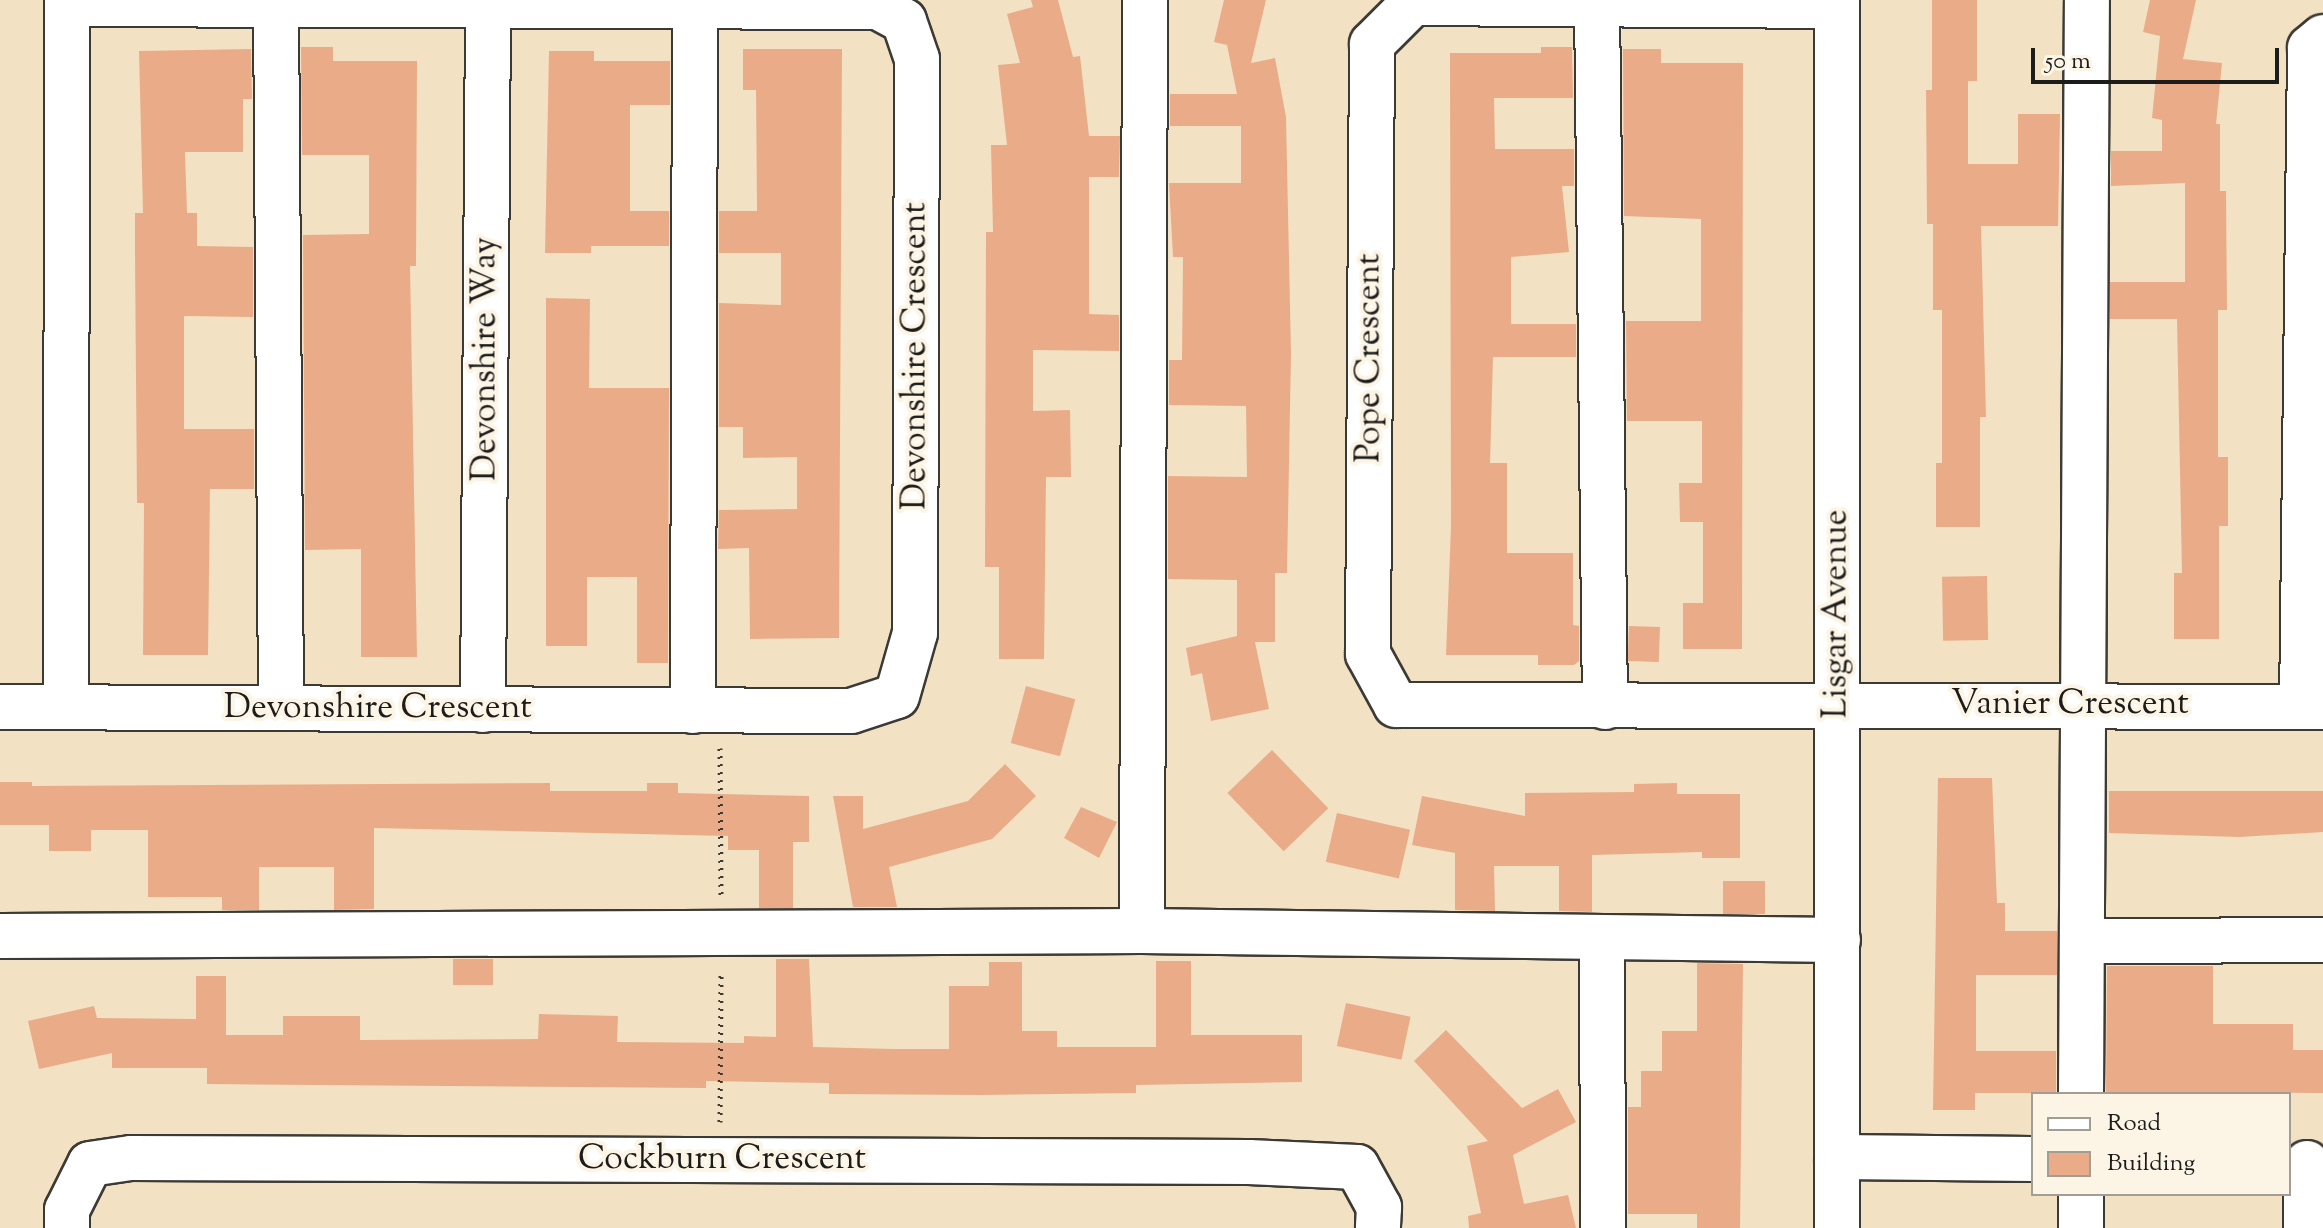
<!DOCTYPE html>
<html>
<head>
<meta charset="utf-8">
<style>
	body { margin:0 }
	#map { position:relative; width:2323px; height:1228px; overflow:hidden; background:#f2e1c3; font-family:"Sorts Mill Goudy",serif }
	div>[style] { position:absolute }
	[style*='--x'] { left:calc(var(--x)*1px); top:calc(var(--y)*1px); width:calc(var(--w)*1px); rotate:calc(var(--a)*1deg) }
	.building>* { inset:0; background:#eaac88; transform-origin:0 0 }
	.path>* { height:5px; margin-top:-2.5px; transform-origin:0; background:repeating-linear-gradient(90deg,#3c3a35 0 2px,transparent 0 8px) }
	.roads { filter:drop-shadow(2px 0 #3c3a35) drop-shadow(-2px 0 #3c3a35) drop-shadow(0 2px #3c3a35) drop-shadow(0 -2px #3c3a35) }
	.minor>* { height:44px; margin:-22px; padding:0 22px; transform-origin:22px; border-radius:22px; background:#fff }
	span { translate:-50% -50%; white-space:nowrap; text-align:center; line-height:1.15; -webkit-text-stroke:8px #fcf5e5; paint-order:stroke }
	.street-label { font-size:34px; color:#1c1c1c }
	.legend { position:absolute; left:2031px; top:1092px; width:260px; height:104px; box-sizing:border-box; background:#fcf5e5; border:2px solid #a29e95; margin:0; padding:10px 14px; list-style:none; font-size:24px; color:#1c1c1c }
	.legend li { display:flex; align-items:center; gap:16px; height:40px }
	.legend b { width:40px; border:2px solid #a29e95 }
	.scale { position:absolute; left:2031px; top:48px; width:248px; height:36px; box-sizing:border-box; border:4px solid #1c1c1c; border-top:0; padding-left:10px; font-size:24px; line-height:28px; white-space:nowrap; color:#1c1c1c; -webkit-text-stroke:6px #fcf5e5; paint-order:stroke }
</style>
</head>
<body>
<div id="map">
	<div class="building">
		<div style="clip-path:polygon(1031px 0,1058px 0,1073px 57px,1080px 56px,1089px 136px,1120px 136px,1119px 177px,1089px 177px,1089px 314px,1119px 315px,1119px 351px,1033px 350px,1033px 411px,1070px 410px,1071px 477px,1046px 477px,1044px 659px,999px 659px,999px 567px,985px 567px,986px 232px,993px 232px,991px 145px,1007px 145px,998px 65px,1020px 63px,1007px 14px,1033px 7px)"></div>
		<div style="clip-path:polygon(1224px 0,1266px 0,1251px 63px,1275px 58px,1286px 117px,1291px 353px,1287px 573px,1275px 573px,1275px 642px,1255px 642px,1269px 709px,1211px 721px,1202px 673px,1191px 676px,1186px 648px,1237px 636px,1237px 580px,1168px 579px,1168px 476px,1247px 477px,1246px 406px,1169px 405px,1169px 360px,1182px 360px,1183px 257px,1173px 257px,1169px 183px,1241px 183px,1241px 126px,1170px 126px,1170px 94px,1237px 94px,1227px 45px,1214px 42px)"></div>
		<div style="clip-path:polygon(1932px 0,1977px 0,1977px 81px,1968px 81px,1968px 164px,2018px 164px,2018px 114px,2060px 114px,2058px 226px,1981px 226px,1986px 417px,1980px 417px,1980px 527px,1936px 527px,1936px 463px,1942px 463px,1942px 310px,1933px 310px,1933px 224px,1927px 224px,1926px 90px,1932px 90px)"></div>
		<div style="clip-path:polygon(2150px 0,2196px 0,2183px 59px,2222px 63px,2216px 124px,2220px 124px,2220px 191px,2226px 191px,2227px 310px,2218px 310px,2218px 457px,2228px 457px,2228px 526px,2219px 526px,2219px 639px,2174px 639px,2174px 573px,2182px 573px,2177px 319px,2110px 319px,2110px 282px,2185px 282px,2185px 183px,2111px 186px,2111px 151px,2162px 151px,2162px 120px,2152px 118px,2160px 36px,2143px 32px)"></div>
		<div style="clip-path:polygon(301px 47px,333px 47px,333px 61px,417px 61px,416px 266px,410px 266px,417px 657px,361px 657px,361px 549px,305px 550px,303px 235px,369px 234px,369px 155px,302px 155px)"></div>
		<div style="clip-path:polygon(1541px 47px,1572px 47px,1573px 98px,1494px 98px,1495px 149px,1574px 149px,1574px 186px,1562px 186px,1569px 252px,1511px 257px,1511px 324px,1576px 324px,1576px 357px,1493px 357px,1490px 463px,1507px 463px,1507px 553px,1573px 553px,1573px 625px,1579px 626px,1579px 661px,1574px 665px,1538px 665px,1538px 655px,1446px 655px,1451px 527px,1450px 53px,1541px 53px)"></div>
		<div style="clip-path:polygon(251px 49px,252px 99px,243px 99px,243px 152px,185px 152px,187px 213px,197px 213px,197px 246px,253px 247px,253px 317px,184px 316px,184px 429px,254px 429px,254px 489px,210px 489px,208px 655px,143px 655px,144px 503px,137px 503px,135px 254px,135px 213px,143px 213px,139px 51px)"></div>
		<div style="clip-path:polygon(743px 49px,842px 49px,839px 638px,750px 639px,749px 548px,718px 549px,719px 510px,797px 509px,797px 457px,743px 458px,743px 427px,719px 427px,719px 303px,781px 305px,781px 253px,719px 253px,719px 211px,757px 211px,756px 90px,743px 90px)"></div>
		<div style="clip-path:polygon(1623px 49px,1661px 49px,1661px 63px,1743px 63px,1742px 649px,1683px 649px,1683px 603px,1703px 603px,1703px 522px,1680px 522px,1679px 483px,1702px 483px,1702px 421px,1627px 421px,1626px 321px,1701px 321px,1701px 219px,1624px 216px)"></div>
		<div style="clip-path:polygon(549px 51px,594px 51px,594px 61px,670px 61px,670px 105px,630px 105px,630px 211px,669px 211px,669px 246px,591px 246px,591px 253px,545px 253px)"></div>
		<div style="clip-path:polygon(546px 298px,590px 299px,589px 388px,669px 388px,668px 663px,637px 663px,637px 577px,587px 577px,587px 646px,546px 646px)"></div>
		<div style="left:1987px;top:576px;width:64px;height:45px;rotate:89deg"></div>
		<div style="left:1629px;top:626px;width:31px;height:35px;rotate:2deg"></div>
		<div style="left:1026px;top:686px;width:51px;height:59px;rotate:15deg"></div>
		<div style="left:1272px;top:750px;width:81px;height:62px;rotate:46deg"></div>
		<div style="clip-path:polygon(1005px 764px,1036px 796px,992px 839px,889px 867px,897px 907px,853px 907px,833px 796px,863px 796px,863px 829px,968px 801px)"></div>
		<div style="clip-path:polygon(1938px 778px,1992px 778px,1997px 903px,2005px 903px,2005px 931px,2057px 931px,2057px 975px,1976px 975px,1976px 1051px,2056px 1051px,2056px 1093px,1975px 1093px,1975px 1110px,1933px 1110px)"></div>
		<div style="clip-path:polygon(0 782px,32px 782px,32px 786px,550px 783px,550px 791px,647px 791px,647px 783px,678px 783px,678px 793px,809px 796px,809px 842px,793px 842px,793px 908px,759px 908px,759px 850px,728px 850px,728px 836px,374px 828px,374px 909px,334px 910px,334px 867px,259px 867px,259px 910px,222px 910px,222px 897px,148px 897px,148px 830px,91px 830px,91px 851px,49px 851px,49px 825px,0 825px)"></div>
		<div style="clip-path:polygon(1677px 783px,1677px 794px,1740px 794px,1740px 858px,1702px 858px,1702px 852px,1592px 855px,1592px 912px,1559px 911px,1559px 866px,1494px 866px,1495px 911px,1455px 910px,1455px 853px,1412px 845px,1422px 796px,1525px 816px,1525px 793px,1634px 792px,1634px 784px)"></div>
		<div style="clip-path:polygon(2109px 791px,2323px 791px,2323px 832px,2240px 837px,2109px 833px)"></div>
		<div style="clip-path:polygon(1081px 807px,1117px 822px,1099px 858px,1064px 838px)"></div>
		<div style="left:1337px;top:813px;width:75px;height:50px;rotate:13deg"></div>
		<div style="left:1723px;top:881px;width:42px;height:33px"></div>
		<div style="left:453px;top:959px;width:40px;height:26px"></div>
		<div style="clip-path:polygon(776px 959px,809px 959px,813px 1047px,894px 1049px,949px 1049px,949px 986px,989px 986px,989px 962px,1022px 962px,1022px 1031px,1057px 1031px,1057px 1047px,1156px 1047px,1156px 961px,1191px 961px,1191px 1035px,1302px 1035px,1302px 1082px,1136px 1085px,1136px 1093px,982px 1095px,829px 1094px,829px 1083px,706px 1081px,706px 1088px,207px 1084px,207px 1068px,112px 1068px,112px 1053px,39px 1069px,28px 1021px,94px 1006px,97px 1018px,196px 1019px,196px 976px,226px 976px,226px 1035px,283px 1035px,283px 1016px,360px 1016px,360px 1040px,538px 1039px,539px 1014px,618px 1016px,617px 1042px,744px 1043px,744px 1036px,776px 1037px)"></div>
		<div style="clip-path:polygon(1697px 963px,1743px 964px,1740px 1228px,1697px 1228px,1697px 1214px,1628px 1214px,1628px 1107px,1641px 1107px,1641px 1071px,1662px 1071px,1662px 1031px,1697px 1031px)"></div>
		<div style="clip-path:polygon(2107px 966px,2213px 966px,2213px 1024px,2293px 1024px,2293px 1050px,2323px 1050px,2323px 1093px,2106px 1092px)"></div>
		<div style="left:1346px;top:1003px;width:66px;height:44px;rotate:12deg"></div>
		<div style="clip-path:polygon(1446px 1030px,1522px 1108px,1558px 1089px,1576px 1122px,1513px 1155px,1524px 1204px,1568px 1195px,1576px 1228px,1469px 1228px,1468px 1216px,1481px 1213px,1467px 1146px,1488px 1141px,1414px 1061px)"></div>
	</div>
	<div class="path">
		<div style="--x:720;--y:748;--w:150;--a:89.6"></div>
		<div style="--x:720;--y:1122;--w:150;--a:-89.6"></div>
	</div>
	<div class="roads">
		<div class="minor">
			<div style="--x:1597;--y:3;--w:704;--a:89.35"></div>
			<div style="--x:276;--y:4;--w:703;--a:89.59"></div>
			<div style="--x:1837;--y:6;--w:424;--a:-179.6"></div>
			<div style="--x:1413;--y:3;--w:58;--a:135"></div>
			<div style="--x:1372;--y:44;--w:610;--a:90.38"></div>
			<div style="--x:1368;--y:654;--w:58;--a:61.2"></div>
			<div style="--x:1396;--y:705;--w:927;--a:0.12"></div>
			<div style="--x:2302;--y:706;--w:658;--a:-89.3"></div>
			<div style="--x:2310;--y:48;--w:17;--a:-40"></div>
			<div style="--x:0;--y:707;--w:851;--a:0.27"></div>
			<div style="--x:851;--y:711;--w:48;--a:-18.1"></div>
			<div style="--x:897;--y:696;--w:66;--a:-74.1"></div>
			<div style="--x:915;--y:633;--w:574;--a:-89.8"></div>
			<div style="--x:917;--y:59;--w:40;--a:-108.9"></div>
			<div style="--x:904;--y:21;--w:30;--a:-152"></div>
			<div style="--x:878;--y:7;--w:811;--a:-179.79"></div>
			<div style="--x:66;--y:707;--w:707;--a:-89.92"></div>
			<div style="--x:483;--y:710;--w:703;--a:-89.59"></div>
			<div style="--x:693;--y:711;--w:706;--a:-89.84"></div>
			<div style="--x:1142;--y:931;--w:931;--a:-89.82"></div>
			<div style="--x:0;--y:936;--w:1142;--a:-0.25"></div>
			<div style="--x:1142;--y:931;--w:696;--a:0.74"></div>
			<div style="--x:1602;--y:938;--w:290;--a:89.8"></div>
			<div style="--x:2082;--y:941;--w:241;--a:-0.2"></div>
			<div style="--x:2081;--y:1094;--w:1094;--a:-89.69"></div>
			<div style="--x:1837;--y:1157;--w:196;--a:0.6"></div>
			<div style="--x:2081;--y:1194;--w:34;--a:90"></div>
			<div style="--x:67;--y:1228;--w:18;--a:-90"></div>
			<div style="--x:67;--y:1210;--w:51;--a:-63.4"></div>
			<div style="--x:90;--y:1164;--w:41;--a:-8.3"></div>
			<div style="--x:131;--y:1158;--w:1118;--a:0.2"></div>
			<div style="--x:1249;--y:1162;--w:108;--a:2.7"></div>
			<div style="--x:1357;--y:1167;--w:46;--a:61.2"></div>
			<div style="--x:1379;--y:1207;--w:21;--a:93"></div>
			<div style="--x:1837;--y:1228;--w:1228;--a:-90"></div>
			<div style="--x:2306;--y:1228;--w:65;--a:-89.1"></div>
		</div>
	</div>
	<div class="street-label">
		<span style="left:916px;top:356px;rotate:-90deg">Devonshire Crescent</span>
		<span style="left:1370px;top:358px;rotate:-90deg">Pope Crescent</span>
		<span style="left:486px;top:359px;rotate:-90deg">Devonshire Way</span>
		<span style="left:1837px;top:614px;rotate:-90deg">Lisgar Avenue</span>
		<span style="left:2070px;top:705px">Vanier Crescent</span>
		<span style="left:378px;top:709px">Devonshire Crescent</span>
		<span style="left:722px;top:1160px">Cockburn Crescent</span>
	</div>
	<ul class="legend">
	<li><b style="height:10px;background:#fff"></b>Road</li>
	<li><b style="height:22px;background:#eaac88"></b>Building</li>
	</ul>
	<div class="scale">50 m</div>
</div>
</body>
</html>
